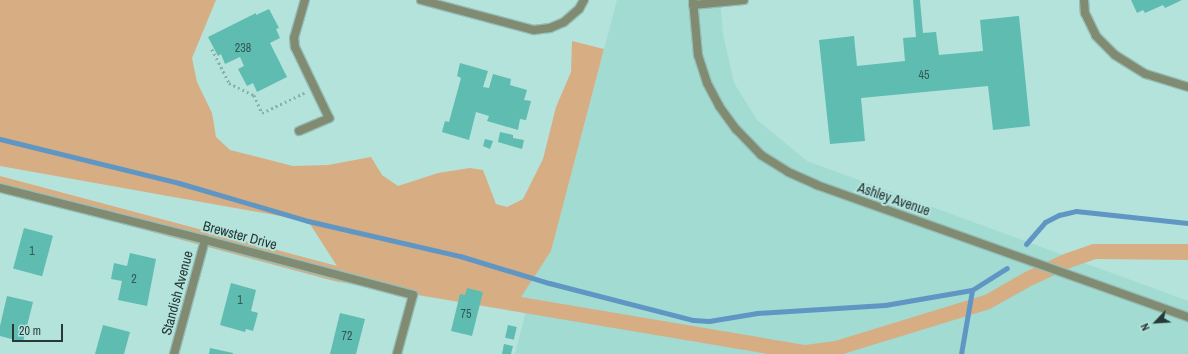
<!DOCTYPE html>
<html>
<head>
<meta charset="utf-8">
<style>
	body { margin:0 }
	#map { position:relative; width:1188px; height:354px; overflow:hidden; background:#b4e3dc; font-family:"Archivo Narrow",sans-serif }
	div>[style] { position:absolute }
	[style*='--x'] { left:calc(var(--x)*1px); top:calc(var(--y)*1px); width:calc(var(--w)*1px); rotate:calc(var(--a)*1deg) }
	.built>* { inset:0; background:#a1dbd2 }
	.green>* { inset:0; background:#d7ad84 }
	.stream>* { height:5px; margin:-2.5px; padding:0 2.5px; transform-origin:2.5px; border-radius:2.5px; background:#5f96c4 }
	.building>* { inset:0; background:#5fbcb0; transform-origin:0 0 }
	.path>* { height:2.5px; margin-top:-1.25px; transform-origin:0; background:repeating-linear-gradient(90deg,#89afa9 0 2px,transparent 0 5px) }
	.roads { filter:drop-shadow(1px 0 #95beb7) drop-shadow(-1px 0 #95beb7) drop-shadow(0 1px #95beb7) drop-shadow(0 -1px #95beb7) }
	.service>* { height:8px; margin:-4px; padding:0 4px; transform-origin:4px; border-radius:4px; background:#818b71 }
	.minor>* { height:8px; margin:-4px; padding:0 4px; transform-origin:4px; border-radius:4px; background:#818b71 }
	span { translate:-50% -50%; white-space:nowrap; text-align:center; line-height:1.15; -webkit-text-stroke:4px #b4e3dc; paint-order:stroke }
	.number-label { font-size:12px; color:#345a54 }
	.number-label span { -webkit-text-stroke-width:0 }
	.street-label { font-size:14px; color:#263936 }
	.north { position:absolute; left:1136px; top:302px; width:40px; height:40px; -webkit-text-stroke:3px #b4e3dc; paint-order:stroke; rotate:245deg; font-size:11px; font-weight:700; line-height:16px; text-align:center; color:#263936 }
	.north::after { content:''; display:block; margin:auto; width:14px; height:18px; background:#263936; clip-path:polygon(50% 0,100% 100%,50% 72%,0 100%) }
	.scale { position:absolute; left:12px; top:324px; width:51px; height:18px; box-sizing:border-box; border:2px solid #263936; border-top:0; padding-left:5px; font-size:12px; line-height:14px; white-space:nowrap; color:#263936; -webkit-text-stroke:3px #b4e3dc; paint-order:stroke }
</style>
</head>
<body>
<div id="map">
	<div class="built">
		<div style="clip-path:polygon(617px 0,720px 0,723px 34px,734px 83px,757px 120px,807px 161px,1188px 301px,1188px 354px,515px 354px,527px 307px,520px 297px,551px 251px)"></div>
	</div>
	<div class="green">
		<div style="clip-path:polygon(0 0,216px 0,192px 58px,197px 82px,212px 113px,216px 137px,230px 150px,293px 166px,328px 165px,371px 157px,382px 175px,398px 186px,438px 173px,470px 168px,483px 170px,496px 204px,507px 207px,523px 199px,543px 159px,556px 107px,571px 72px,572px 41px,604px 49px,551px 251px,521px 297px,805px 345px,835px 341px,985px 295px,1025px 272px,1064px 254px,1093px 244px,1188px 244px,1188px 260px,1096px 259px,1070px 268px,1031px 286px,990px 309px,843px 354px,768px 354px,334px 281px,0 191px,0 176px,337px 266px,308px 221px,0 166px)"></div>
	</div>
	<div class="stream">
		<div style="--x:0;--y:139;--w:184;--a:13.8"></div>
		<div style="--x:179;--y:183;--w:134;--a:16.4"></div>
		<div style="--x:308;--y:221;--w:156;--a:13"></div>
		<div style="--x:460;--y:256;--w:93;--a:16.9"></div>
		<div style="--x:549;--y:283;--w:149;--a:14.4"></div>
		<div style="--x:693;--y:320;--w:16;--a:4"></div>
		<div style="--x:709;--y:321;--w:49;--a:-9.5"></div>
		<div style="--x:757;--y:313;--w:128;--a:-3.6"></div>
		<div style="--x:885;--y:305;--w:88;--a:-9.8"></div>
		<div style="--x:972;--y:290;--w:41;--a:-32.2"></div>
		<div style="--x:1026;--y:244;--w:29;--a:-49"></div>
		<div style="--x:1045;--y:222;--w:16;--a:-27"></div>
		<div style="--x:1059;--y:215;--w:17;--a:-13"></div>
		<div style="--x:1076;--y:211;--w:113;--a:6.1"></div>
		<div style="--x:961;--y:354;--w:65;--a:-80.2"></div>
	</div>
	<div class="building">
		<div style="clip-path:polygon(913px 0,920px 0,923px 33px,936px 32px,939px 55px,983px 51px,980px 20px,1019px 16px,1030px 126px,993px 130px,988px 86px,861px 98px,865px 141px,830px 144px,819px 40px,854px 36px,857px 66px,905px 61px,903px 38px,916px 37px)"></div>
		<div style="clip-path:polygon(1131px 0,1182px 0,1165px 8px,1163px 5px,1145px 13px,1143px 10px,1137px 13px)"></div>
		<div style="clip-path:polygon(269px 9px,279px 28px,276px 29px,280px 38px,270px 43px,287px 77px,257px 92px,253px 83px,247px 86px,238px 69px,244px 66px,240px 57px,225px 64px,221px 54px,218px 56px,208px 37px,256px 13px,256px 15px)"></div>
		<div style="clip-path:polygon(460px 63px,488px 71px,483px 87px,489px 88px,493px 74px,511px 79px,510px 85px,527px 90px,524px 100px,531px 101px,526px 120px,520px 119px,518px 130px,487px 121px,489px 116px,476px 112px,469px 140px,442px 132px,445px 121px,449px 122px,461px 78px,457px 76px)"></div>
		<div style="clip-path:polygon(500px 132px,513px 135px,513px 138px,524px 140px,522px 149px,498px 142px)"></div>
		<div style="clip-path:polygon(485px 139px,493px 141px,490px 149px,483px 146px)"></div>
		<div style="left:24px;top:228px;width:30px;height:42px;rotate:15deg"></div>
		<div style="clip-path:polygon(130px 253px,156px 259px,147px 306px,118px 300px,122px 281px,111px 279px,114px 263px,127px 266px)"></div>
		<div style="clip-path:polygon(231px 283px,256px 290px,251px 311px,258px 313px,253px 331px,246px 329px,245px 332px,220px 325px)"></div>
		<div style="clip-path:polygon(467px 288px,483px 292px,472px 336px,451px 331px,460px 294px,465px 295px)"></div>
		<div style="clip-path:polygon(7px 296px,33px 302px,23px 342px,0 336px,0 326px)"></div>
		<div style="clip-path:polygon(340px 313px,365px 319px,356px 354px,330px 354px)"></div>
		<div style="clip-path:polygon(103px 325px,130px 332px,124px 354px,95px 354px)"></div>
		<div style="left:508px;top:325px;width:9px;height:13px;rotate:13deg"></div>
		<div style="clip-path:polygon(504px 344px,513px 346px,511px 354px,502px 354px)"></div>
		<div style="clip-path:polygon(210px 348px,233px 353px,233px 354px,209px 354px)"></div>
	</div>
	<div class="path">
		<div style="--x:212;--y:49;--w:38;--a:63"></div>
		<div style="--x:229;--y:83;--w:28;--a:26"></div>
		<div style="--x:254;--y:95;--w:20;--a:66"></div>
		<div style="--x:262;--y:113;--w:47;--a:-25.5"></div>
	</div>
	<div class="roads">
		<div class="service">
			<div style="--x:421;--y:0;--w:117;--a:14.9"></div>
			<div style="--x:534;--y:30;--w:16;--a:-7"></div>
			<div style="--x:550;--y:28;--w:15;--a:-23"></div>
			<div style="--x:564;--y:22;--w:20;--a:-41"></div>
			<div style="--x:579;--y:9;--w:10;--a:-61"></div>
			<div style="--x:693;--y:0;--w:55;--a:84.8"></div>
			<div style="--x:698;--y:55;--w:29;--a:72"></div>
			<div style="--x:707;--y:83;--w:26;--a:62"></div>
			<div style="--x:719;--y:106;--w:29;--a:54"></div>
			<div style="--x:736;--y:129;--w:36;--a:46"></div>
			<div style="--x:761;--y:155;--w:32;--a:32"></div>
			<div style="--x:788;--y:172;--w:32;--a:24"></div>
			<div style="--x:817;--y:185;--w:394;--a:19.6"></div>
			<div style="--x:1084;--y:0;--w:13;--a:86"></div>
			<div style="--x:1085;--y:13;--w:25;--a:64"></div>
			<div style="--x:1096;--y:36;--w:27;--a:45"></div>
			<div style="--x:1115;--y:55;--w:36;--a:32"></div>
			<div style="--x:1146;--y:74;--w:44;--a:17.2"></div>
			<div style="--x:693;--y:5;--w:51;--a:-5.6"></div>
			<div style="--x:299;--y:131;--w:33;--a:-23"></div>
			<div style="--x:329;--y:118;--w:79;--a:-115.6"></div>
			<div style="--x:295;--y:47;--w:9;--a:-96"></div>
			<div style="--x:294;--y:38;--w:40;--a:-74"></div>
		</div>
		<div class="minor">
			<div style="--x:0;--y:188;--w:211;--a:14.2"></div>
			<div style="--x:205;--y:240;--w:215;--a:14.8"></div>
			<div style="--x:413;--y:295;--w:61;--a:105.2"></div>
			<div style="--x:174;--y:354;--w:118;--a:-74.8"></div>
		</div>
	</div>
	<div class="number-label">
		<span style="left:243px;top:49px">238</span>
		<span style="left:924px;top:76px">45</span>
		<span style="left:32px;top:252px">1</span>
		<span style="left:134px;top:280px">2</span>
		<span style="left:240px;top:301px">1</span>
		<span style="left:466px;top:315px">75</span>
		<span style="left:347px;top:337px">72</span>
	</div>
	<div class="street-label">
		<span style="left:894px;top:199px;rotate:19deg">Ashley Avenue</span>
		<span style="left:240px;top:235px;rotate:15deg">Brewster Drive</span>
		<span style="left:177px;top:293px;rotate:-75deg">Standish Avenue</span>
	</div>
	<div class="north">N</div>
	<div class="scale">20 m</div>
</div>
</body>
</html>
